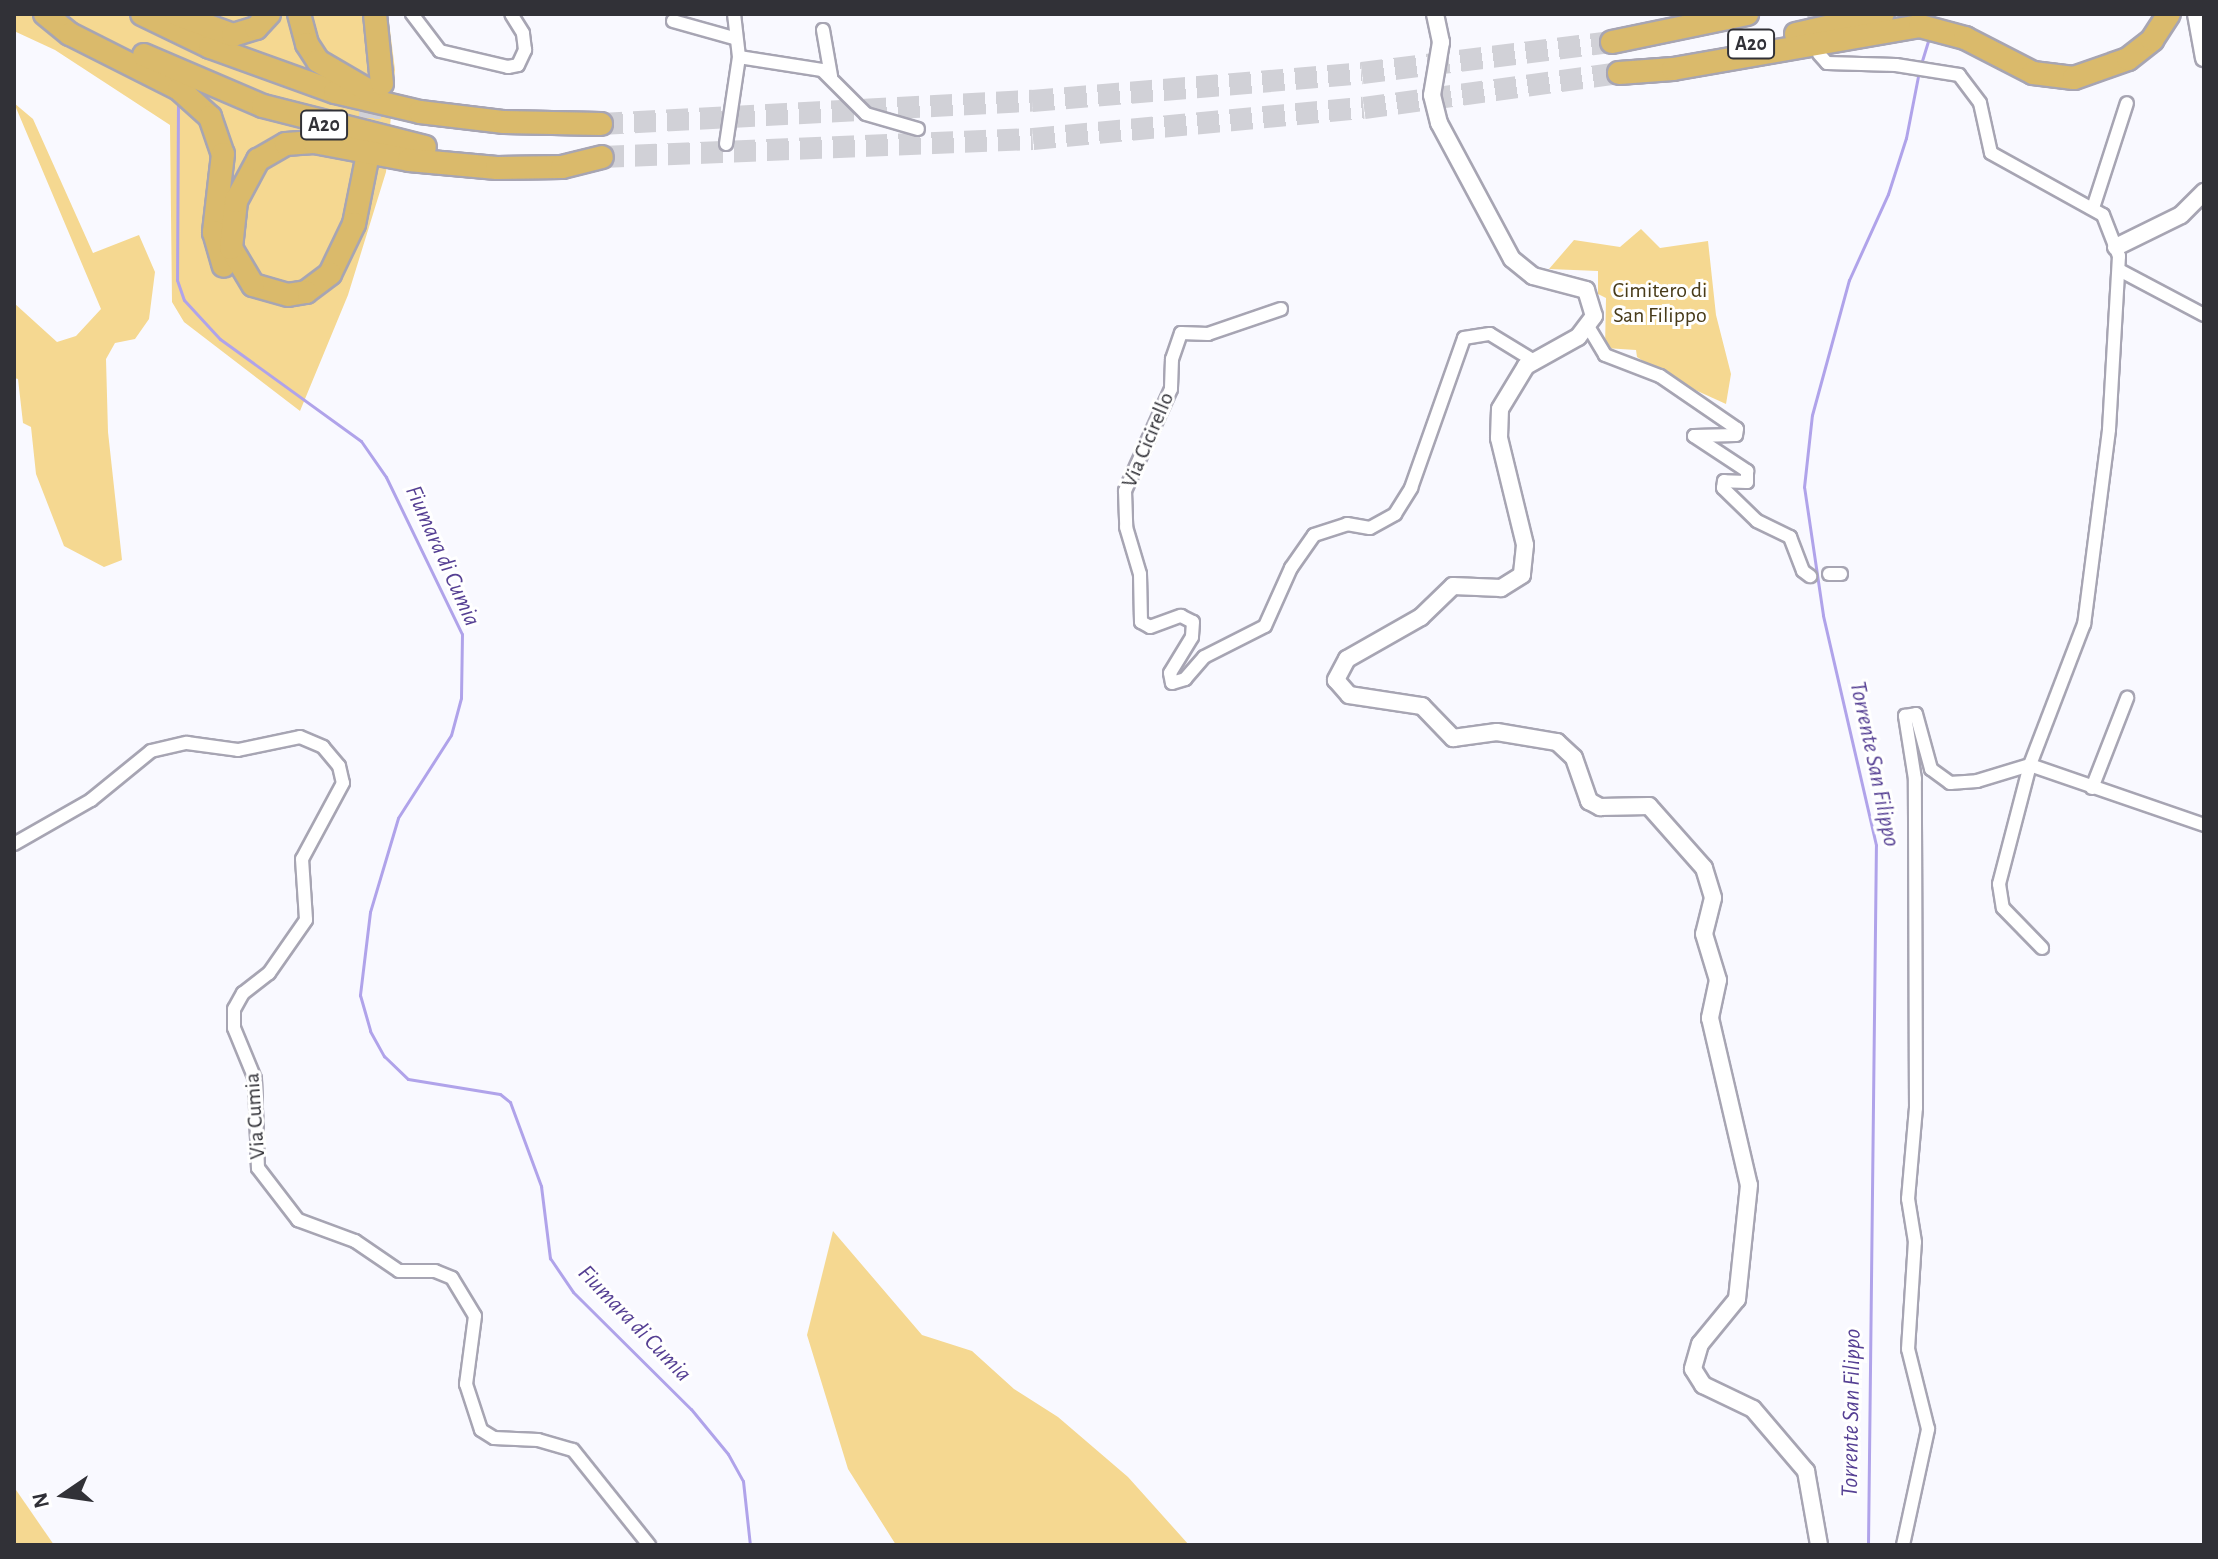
<!DOCTYPE html>
<html>
<head>
<meta charset="utf-8">
<style>
	body { margin:0 }
	#map { position:relative; width:2218px; height:1559px; overflow:hidden; background:#f9f9ff; font-family:"Alegreya Sans",sans-serif }
	div>[style] { position:absolute }
	[style*='--x'] { left:calc(var(--x)*1px); top:calc(var(--y)*1px); width:calc(var(--w)*1px); rotate:calc(var(--a)*1deg) }
	.green>* { inset:0; background:#f5d891 }
	.stream>* { height:3px; margin:-1.5px; padding:0 1.5px; transform-origin:1.5px; border-radius:1.5px; background:#b0a3ea }
	.minor-tunnel>* { height:12px; margin-top:-6px; transform-origin:0; background:repeating-linear-gradient(90deg,#d1d1d7 0 12px,transparent 0 18px) }
	.motorway-tunnel>* { height:22px; margin-top:-11px; transform-origin:0; background:repeating-linear-gradient(90deg,#d1d1d7 0 22px,transparent 0 33px) }
	.roads { filter:drop-shadow(2px 0 #a7a5b3) drop-shadow(-2px 0 #a7a5b3) drop-shadow(0 2px #a7a5b3) drop-shadow(0 -2px #a7a5b3) }
	.minor>* { height:12px; margin:-6px; padding:0 6px; transform-origin:6px; border-radius:6px; background:#fff }
	.tertiary>* { height:16px; margin:-8px; padding:0 8px; transform-origin:8px; border-radius:8px; background:#fff }
	.motorway>* { height:22px; margin:-11px; padding:0 11px; transform-origin:11px; border-radius:11px; background:#daba6b }
	span { translate:-50% -50%; white-space:nowrap; text-align:center; line-height:1.15; -webkit-text-stroke:6px #fff; paint-order:stroke }
	.shield-label span { padding:2px 6px; background:#fff; border:2px solid; border-radius:6px; -webkit-text-stroke-width:0 }
	.shield-label { font-size:20px; color:#313137; font-weight:700 }
	.park-label { font-size:22px; color:#483b19 }
	.street-label { font-size:22px; color:#313137 }
	.water-label { font-size:24px; color:#553f93; font-style:italic }
	.frame { position:absolute; inset:0; border:16px solid #313137; pointer-events:none }
	.north { position:absolute; left:24px; top:1455px; width:80px; height:80px; -webkit-text-stroke:6px #fff; paint-order:stroke; rotate:257deg; font-size:22px; font-weight:700; line-height:32px; text-align:center; color:#313137 }
	.north::after { content:''; display:block; margin:auto; width:28px; height:36px; background:#313137; clip-path:polygon(50% 0,100% 100%,50% 72%,0 100%) }
</style>
</head>
<body>
<div id="map">
	<div class="green">
		<div style="clip-path:polygon(14px 14px,388px 14px,395px 70px,386px 172px,348px 295px,300px 411px,184px 322px,172px 302px,170px 125px,55px 50px,14px 31px)"></div>
		<div style="clip-path:polygon(14px 103px,33px 119px,93px 253px,139px 235px,155px 272px,149px 319px,135px 339px,115px 343px,106px 359px,108px 432px,122px 560px,104px 567px,64px 546px,36px 474px,31px 427px,23px 423px,18px 379px,14px 378px,14px 303px,57px 342px,76px 336px,101px 309px)"></div>
		<div style="clip-path:polygon(1641px 229px,1660px 248px,1708px 241px,1716px 315px,1731px 374px,1726px 404px,1671px 379px,1637px 357px,1636px 350px,1605px 348px,1606px 298px,1598px 294px,1598px 271px,1549px 269px,1574px 240px,1620px 247px)"></div>
		<div style="clip-path:polygon(833px 1231px,922px 1335px,972px 1351px,1014px 1389px,1058px 1417px,1128px 1477px,1189px 1545px,896px 1545px,848px 1469px,807px 1335px)"></div>
		<div style="clip-path:polygon(14px 1487px,54px 1545px,14px 1545px)"></div>
	</div>
	<div class="stream">
		<div style="--x:1921;--y:64;--w:28;--a:-73"></div>
		<div style="--x:178;--y:100;--w:180;--a:90.3"></div>
		<div style="--x:177;--y:280;--w:21;--a:71"></div>
		<div style="--x:184;--y:300;--w:53;--a:47.3"></div>
		<div style="--x:220;--y:339;--w:174;--a:35.9"></div>
		<div style="--x:361;--y:441;--w:44;--a:55.2"></div>
		<div style="--x:386;--y:477;--w:174;--a:64.2"></div>
		<div style="--x:462;--y:634;--w:64;--a:90.9"></div>
		<div style="--x:461;--y:698;--w:38;--a:105"></div>
		<div style="--x:451;--y:735;--w:98;--a:122.6"></div>
		<div style="--x:398;--y:818;--w:98;--a:106.6"></div>
		<div style="--x:370;--y:912;--w:84;--a:96.9"></div>
		<div style="--x:360;--y:995;--w:37;--a:74"></div>
		<div style="--x:370;--y:1031;--w:29;--a:61"></div>
		<div style="--x:384;--y:1056;--w:33;--a:44"></div>
		<div style="--x:408;--y:1079;--w:93;--a:9.3"></div>
		<div style="--x:500;--y:1094;--w:13;--a:39"></div>
		<div style="--x:510;--y:1102;--w:90;--a:69.7"></div>
		<div style="--x:541;--y:1186;--w:73;--a:82.9"></div>
		<div style="--x:550;--y:1258;--w:41;--a:55.9"></div>
		<div style="--x:573;--y:1292;--w:166;--a:44.8"></div>
		<div style="--x:691;--y:1409;--w:58;--a:50.6"></div>
		<div style="--x:728;--y:1454;--w:31;--a:61"></div>
		<div style="--x:743;--y:1481;--w:64;--a:83.8"></div>
		<div style="--x:1868;--y:1545;--w:700;--a:-89.35"></div>
		<div style="--x:1876;--y:845;--w:236;--a:-103"></div>
		<div style="--x:1823;--y:615;--w:129;--a:-98.4"></div>
		<div style="--x:1804;--y:487;--w:72;--a:-83.7"></div>
		<div style="--x:1812;--y:415;--w:140;--a:-74.7"></div>
		<div style="--x:1849;--y:280;--w:94;--a:-65.6"></div>
		<div style="--x:1888;--y:194;--w:59;--a:-72.2"></div>
		<div style="--x:1906;--y:138;--w:68;--a:-79"></div>
	</div>
	<div class="minor-tunnel">
		<div style="--x:1813;--y:14;--w:21;--a:82"></div>
	</div>
	<div class="motorway-tunnel">
		<div style="--x:601;--y:124;--w:432;--a:-3.1"></div>
		<div style="--x:1032;--y:101;--w:331;--a:-4.8"></div>
		<div style="--x:1362;--y:73;--w:252;--a:-7.1"></div>
		<div style="--x:367;--y:151;--w:69;--a:-85"></div>
		<div style="--x:602;--y:157;--w:431;--a:-2.4"></div>
		<div style="--x:1033;--y:139;--w:332;--a:-5.4"></div>
		<div style="--x:1364;--y:108;--w:257;--a:-7.8"></div>
	</div>
	<div class="roads">
		<div class="minor">
			<div style="--x:412;--y:14;--w:46;--a:52.9"></div>
			<div style="--x:440;--y:51;--w:70;--a:13.2"></div>
			<div style="--x:508;--y:67;--w:10;--a:-11"></div>
			<div style="--x:518;--y:65;--w:17;--a:-65"></div>
			<div style="--x:525;--y:50;--w:17;--a:-97"></div>
			<div style="--x:523;--y:33;--w:22;--a:-122"></div>
			<div style="--x:673;--y:21;--w:63;--a:15.6"></div>
			<div style="--x:823;--y:30;--w:47;--a:80.1"></div>
			<div style="--x:1819;--y:54;--w:12;--a:48"></div>
			<div style="--x:1827;--y:63;--w:69;--a:1.7"></div>
			<div style="--x:1896;--y:65;--w:64;--a:9"></div>
			<div style="--x:1959;--y:75;--w:35;--a:53"></div>
			<div style="--x:1980;--y:103;--w:51;--a:77.6"></div>
			<div style="--x:1991;--y:153;--w:128;--a:29"></div>
			<div style="--x:2103;--y:215;--w:44;--a:68.7"></div>
			<div style="--x:2119;--y:256;--w:174;--a:93.3"></div>
			<div style="--x:2109;--y:430;--w:196;--a:97.3"></div>
			<div style="--x:2084;--y:624;--w:151;--a:111"></div>
			<div style="--x:2030;--y:765;--w:123;--a:104.6"></div>
			<div style="--x:1999;--y:884;--w:24;--a:81"></div>
			<div style="--x:2003;--y:908;--w:56;--a:45.7"></div>
			<div style="--x:739;--y:57;--w:84;--a:8.9"></div>
			<div style="--x:822;--y:70;--w:62;--a:45"></div>
			<div style="--x:866;--y:114;--w:54;--a:16.1"></div>
			<div style="--x:726;--y:144;--w:88;--a:-81.5"></div>
			<div style="--x:739;--y:57;--w:43;--a:-96.6"></div>
			<div style="--x:2093;--y:208;--w:110;--a:-72.1"></div>
			<div style="--x:2121;--y:271;--w:94;--a:27.9"></div>
			<div style="--x:1281;--y:309;--w:77;--a:161.1"></div>
			<div style="--x:1208;--y:334;--w:27;--a:-178"></div>
			<div style="--x:1181;--y:333;--w:28;--a:109"></div>
			<div style="--x:1172;--y:359;--w:30;--a:92"></div>
			<div style="--x:1171;--y:389;--w:112;--a:114.3"></div>
			<div style="--x:1125;--y:491;--w:36;--a:88"></div>
			<div style="--x:1126;--y:527;--w:49;--a:73.4"></div>
			<div style="--x:1140;--y:574;--w:48;--a:88.8"></div>
			<div style="--x:1141;--y:622;--w:10;--a:29"></div>
			<div style="--x:1150;--y:627;--w:33;--a:-20"></div>
			<div style="--x:1181;--y:616;--w:13;--a:27"></div>
			<div style="--x:1193;--y:622;--w:15;--a:94"></div>
			<div style="--x:1192;--y:637;--w:42;--a:121.4"></div>
			<div style="--x:1170;--y:673;--w:10;--a:79"></div>
			<div style="--x:1172;--y:683;--w:14;--a:-17"></div>
			<div style="--x:1185;--y:679;--w:29;--a:-49"></div>
			<div style="--x:1204;--y:657;--w:68;--a:-26.9"></div>
			<div style="--x:1265;--y:626;--w:64;--a:-65.9"></div>
			<div style="--x:1291;--y:568;--w:40;--a:-55.1"></div>
			<div style="--x:1314;--y:535;--w:35;--a:-18"></div>
			<div style="--x:1347;--y:524;--w:23;--a:10"></div>
			<div style="--x:1370;--y:528;--w:29;--a:-29"></div>
			<div style="--x:1395;--y:514;--w:31;--a:-58"></div>
			<div style="--x:1411;--y:488;--w:159;--a:-70.5"></div>
			<div style="--x:1464;--y:338;--w:26;--a:-9"></div>
			<div style="--x:1490;--y:334;--w:52;--a:31.5"></div>
			<div style="--x:1589;--y:328;--w:31;--a:59"></div>
			<div style="--x:1605;--y:355;--w:59;--a:20.9"></div>
			<div style="--x:1660;--y:376;--w:93;--a:34.5"></div>
			<div style="--x:1737;--y:429;--w:6;--a:99"></div>
			<div style="--x:1736;--y:435;--w:42;--a:178.6"></div>
			<div style="--x:1694;--y:436;--w:64;--a:33.4"></div>
			<div style="--x:1747;--y:471;--w:11;--a:90"></div>
			<div style="--x:1747;--y:482;--w:23;--a:-178"></div>
			<div style="--x:1724;--y:481;--w:7;--a:98"></div>
			<div style="--x:1723;--y:488;--w:47;--a:44.1"></div>
			<div style="--x:1757;--y:521;--w:37;--a:26"></div>
			<div style="--x:1790;--y:537;--w:36;--a:69"></div>
			<div style="--x:1803;--y:571;--w:9;--a:36"></div>
			<div style="--x:1829;--y:574;--w:12;--a:0"></div>
			<div style="--x:2030;--y:765;--w:184;--a:19"></div>
			<div style="--x:2092;--y:788;--w:97;--a:-68.7"></div>
			<div style="--x:14;--y:844;--w:89;--a:-29.7"></div>
			<div style="--x:91;--y:800;--w:77;--a:-39.2"></div>
			<div style="--x:151;--y:751;--w:37;--a:-13"></div>
			<div style="--x:187;--y:743;--w:51;--a:7.8"></div>
			<div style="--x:238;--y:750;--w:63;--a:-11.8"></div>
			<div style="--x:300;--y:737;--w:25;--a:23"></div>
			<div style="--x:323;--y:747;--w:25;--a:50"></div>
			<div style="--x:339;--y:766;--w:17;--a:77"></div>
			<div style="--x:343;--y:783;--w:86;--a:118.3"></div>
			<div style="--x:302;--y:859;--w:61;--a:86.2"></div>
			<div style="--x:306;--y:920;--w:65;--a:124.9"></div>
			<div style="--x:269;--y:973;--w:33;--a:142"></div>
			<div style="--x:243;--y:993;--w:18;--a:119"></div>
			<div style="--x:234;--y:1009;--w:19;--a:90"></div>
			<div style="--x:234;--y:1028;--w:55;--a:67.6"></div>
			<div style="--x:255;--y:1079;--w:89;--a:88.1"></div>
			<div style="--x:258;--y:1168;--w:66;--a:52.4"></div>
			<div style="--x:298;--y:1220;--w:61;--a:20.2"></div>
			<div style="--x:355;--y:1241;--w:53;--a:34.3"></div>
			<div style="--x:399;--y:1271;--w:36;--a:0"></div>
			<div style="--x:435;--y:1271;--w:18;--a:22"></div>
			<div style="--x:452;--y:1278;--w:44;--a:58.8"></div>
			<div style="--x:475;--y:1316;--w:69;--a:97.5"></div>
			<div style="--x:466;--y:1384;--w:48;--a:71.9"></div>
			<div style="--x:481;--y:1430;--w:15;--a:32"></div>
			<div style="--x:494;--y:1438;--w:44;--a:2.6"></div>
			<div style="--x:538;--y:1440;--w:36;--a:16"></div>
			<div style="--x:573;--y:1450;--w:122;--a:51.3"></div>
			<div style="--x:1903;--y:1545;--w:119;--a:-77.8"></div>
			<div style="--x:1928;--y:1429;--w:82;--a:-104"></div>
			<div style="--x:1908;--y:1349;--w:107;--a:-86.3"></div>
			<div style="--x:1915;--y:1242;--w:44;--a:-99.2"></div>
			<div style="--x:1908;--y:1199;--w:91;--a:-85"></div>
			<div style="--x:1916;--y:1108;--w:329;--a:-90.2"></div>
			<div style="--x:1915;--y:779;--w:64;--a:-99"></div>
			<div style="--x:1905;--y:716;--w:11;--a:-10"></div>
			<div style="--x:1916;--y:714;--w:57;--a:74.7"></div>
			<div style="--x:1931;--y:769;--w:24;--a:36"></div>
			<div style="--x:1950;--y:783;--w:27;--a:-4"></div>
			<div style="--x:1977;--y:781;--w:55;--a:-16.8"></div>
		</div>
		<div class="tertiary">
			<div style="--x:1435;--y:14;--w:29;--a:78"></div>
			<div style="--x:1441;--y:42;--w:54;--a:99.6"></div>
			<div style="--x:1432;--y:95;--w:29;--a:76"></div>
			<div style="--x:1439;--y:123;--w:154;--a:61.8"></div>
			<div style="--x:1512;--y:259;--w:27;--a:39"></div>
			<div style="--x:1533;--y:276;--w:55;--a:14.8"></div>
			<div style="--x:1586;--y:290;--w:27;--a:73"></div>
			<div style="--x:1594;--y:316;--w:26;--a:127"></div>
			<div style="--x:1578;--y:337;--w:60;--a:150.9"></div>
			<div style="--x:1526;--y:366;--w:50;--a:121.2"></div>
			<div style="--x:1500;--y:409;--w:29;--a:92"></div>
			<div style="--x:1499;--y:438;--w:110;--a:76.3"></div>
			<div style="--x:1525;--y:545;--w:30;--a:96"></div>
			<div style="--x:1522;--y:575;--w:25;--a:148"></div>
			<div style="--x:1501;--y:588;--w:48;--a:-177.6"></div>
			<div style="--x:1453;--y:586;--w:45;--a:135.9"></div>
			<div style="--x:1421;--y:617;--w:85;--a:150.4"></div>
			<div style="--x:1347;--y:659;--w:24;--a:118"></div>
			<div style="--x:1336;--y:680;--w:20;--a:49"></div>
			<div style="--x:1349;--y:695;--w:74;--a:8.6"></div>
			<div style="--x:1422;--y:706;--w:45;--a:45.9"></div>
			<div style="--x:1453;--y:738;--w:44;--a:-7.8"></div>
			<div style="--x:1497;--y:732;--w:61;--a:9.5"></div>
			<div style="--x:1557;--y:742;--w:23;--a:43"></div>
			<div style="--x:1574;--y:758;--w:46;--a:70.8"></div>
			<div style="--x:1589;--y:801;--w:13;--a:29"></div>
			<div style="--x:1600;--y:807;--w:49;--a:-1.2"></div>
			<div style="--x:1649;--y:806;--w:83;--a:48.4"></div>
			<div style="--x:1704;--y:868;--w:31;--a:73"></div>
			<div style="--x:1713;--y:898;--w:37;--a:104"></div>
			<div style="--x:1704;--y:934;--w:48;--a:73.1"></div>
			<div style="--x:1718;--y:980;--w:39;--a:102"></div>
			<div style="--x:1710;--y:1018;--w:171;--a:76.9"></div>
			<div style="--x:1749;--y:1185;--w:115;--a:96"></div>
			<div style="--x:1737;--y:1299;--w:58;--a:129.4"></div>
			<div style="--x:1700;--y:1344;--w:26;--a:106"></div>
			<div style="--x:1693;--y:1369;--w:19;--a:58"></div>
			<div style="--x:1703;--y:1385;--w:55;--a:25.6"></div>
			<div style="--x:1753;--y:1409;--w:82;--a:49.5"></div>
			<div style="--x:1806;--y:1471;--w:75;--a:80"></div>
			<div style="--x:2196;--y:14;--w:45;--a:79.7"></div>
			<div style="--x:2116;--y:247;--w:72;--a:-26.2"></div>
			<div style="--x:2181;--y:215;--w:33;--a:-45"></div>
		</div>
		<div class="motorway">
			<div style="--x:45;--y:14;--w:32;--a:39"></div>
			<div style="--x:70;--y:34;--w:122;--a:26.8"></div>
			<div style="--x:179;--y:89;--w:42;--a:42.1"></div>
			<div style="--x:210;--y:117;--w:39;--a:71"></div>
			<div style="--x:223;--y:154;--w:79;--a:96.6"></div>
			<div style="--x:214;--y:232;--w:35;--a:74"></div>
			<div style="--x:142;--y:14;--w:76;--a:25.9"></div>
			<div style="--x:210;--y:47;--w:133;--a:19.8"></div>
			<div style="--x:335;--y:92;--w:87;--a:13.2"></div>
			<div style="--x:420;--y:112;--w:85;--a:6.8"></div>
			<div style="--x:504;--y:122;--w:97;--a:1.2"></div>
			<div style="--x:176;--y:14;--w:61;--a:20.2"></div>
			<div style="--x:233;--y:35;--w:24;--a:-17"></div>
			<div style="--x:256;--y:28;--w:19;--a:-47"></div>
			<div style="--x:299;--y:14;--w:31;--a:75"></div>
			<div style="--x:307;--y:44;--w:20;--a:57"></div>
			<div style="--x:318;--y:61;--w:61;--a:30.3"></div>
			<div style="--x:375;--y:14;--w:70;--a:84.3"></div>
			<div style="--x:1796;--y:34;--w:89;--a:-12.9"></div>
			<div style="--x:1612;--y:42;--w:138;--a:-11.7"></div>
			<div style="--x:144;--y:55;--w:129;--a:23.2"></div>
			<div style="--x:263;--y:106;--w:167;--a:14.2"></div>
			<div style="--x:1619;--y:73;--w:54;--a:-4.2"></div>
			<div style="--x:1673;--y:69;--w:251;--a:-9.9"></div>
			<div style="--x:1920;--y:26;--w:47;--a:14.9"></div>
			<div style="--x:1965;--y:38;--w:76;--a:27.2"></div>
			<div style="--x:2033;--y:73;--w:41;--a:7"></div>
			<div style="--x:2074;--y:78;--w:57;--a:-19.4"></div>
			<div style="--x:2128;--y:59;--w:31;--a:-38"></div>
			<div style="--x:2152;--y:40;--w:31;--a:-57"></div>
			<div style="--x:367;--y:159;--w:66;--a:101.3"></div>
			<div style="--x:354;--y:224;--w:55;--a:115.6"></div>
			<div style="--x:330;--y:274;--w:30;--a:143"></div>
			<div style="--x:306;--y:292;--w:18;--a:171"></div>
			<div style="--x:288;--y:295;--w:36;--a:-164"></div>
			<div style="--x:253;--y:285;--w:43;--a:-120.7"></div>
			<div style="--x:231;--y:248;--w:47;--a:-83.9"></div>
			<div style="--x:236;--y:201;--w:47;--a:-61.8"></div>
			<div style="--x:258;--y:160;--w:32;--a:-30"></div>
			<div style="--x:286;--y:144;--w:28;--a:-4"></div>
			<div style="--x:314;--y:142;--w:97;--a:10.7"></div>
			<div style="--x:409;--y:160;--w:88;--a:5.2"></div>
			<div style="--x:497;--y:168;--w:65;--a:-0.9"></div>
			<div style="--x:562;--y:167;--w:41;--a:-14"></div>
		</div>
	</div>
	<div class="shield-label">
		<span style="left:1751px;top:44px">A20</span>
		<span style="left:324px;top:125px">A20</span>
	</div>
	<div class="park-label">
		<span style="left:1660px;top:303px">Cimitero di<br>San Filippo</span>
	</div>
	<div class="street-label">
		<span style="left:1148px;top:440px;rotate:-67deg">Via Cicirello</span>
		<span style="left:255px;top:1116px;rotate:-94deg">Via Cumia</span>
	</div>
	<div class="water-label">
		<span style="left:442px;top:556px;rotate:66deg">Fiumara di Cumia</span>
		<span style="left:1874px;top:764px;rotate:78deg">Torrente San Filippo</span>
		<span style="left:634px;top:1324px;rotate:46deg">Fiumara di Cumia</span>
		<span style="left:1852px;top:1413px;rotate:-89deg">Torrente San Filippo</span>
	</div>
	<div class="frame"></div>
	<div class="north">N</div>
</div>
</body>
</html>
